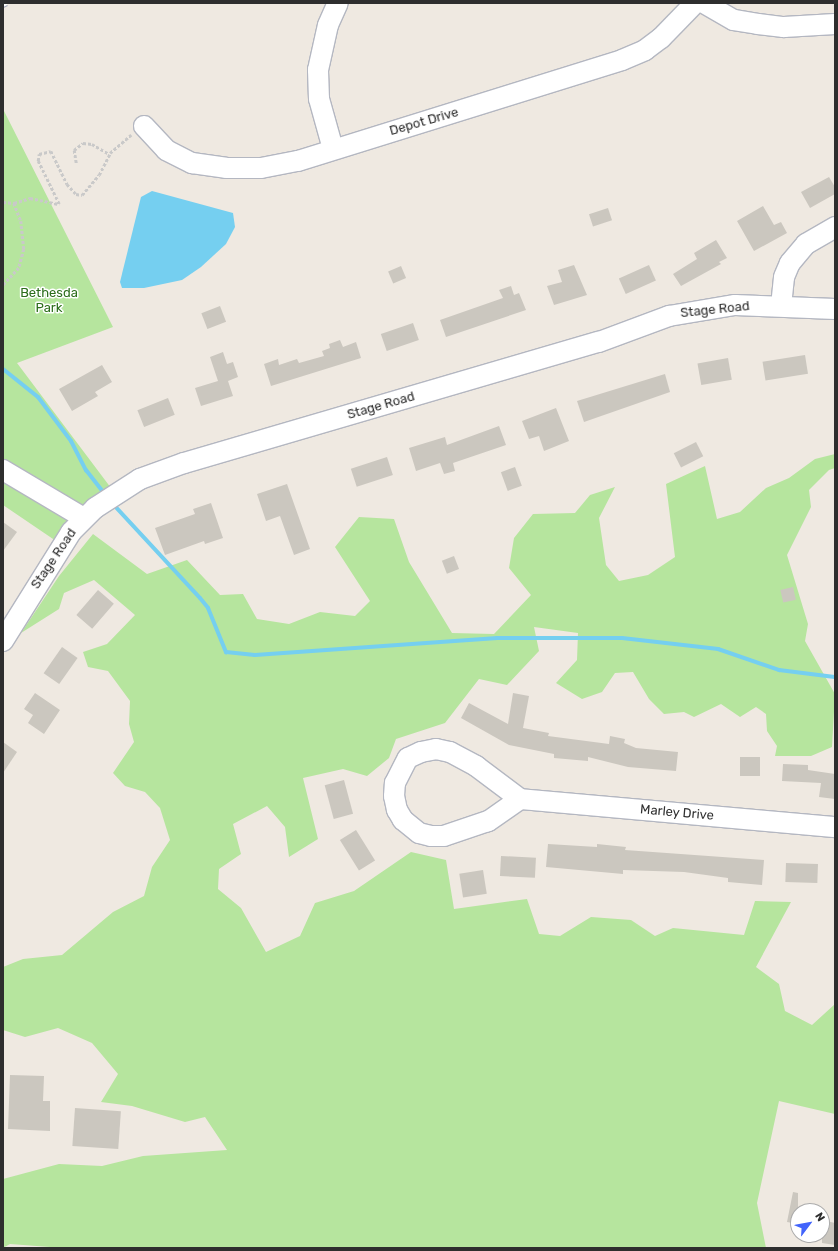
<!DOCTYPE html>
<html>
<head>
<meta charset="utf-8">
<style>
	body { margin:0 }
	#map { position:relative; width:838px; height:1251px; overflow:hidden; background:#efe9e1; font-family:Rubik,sans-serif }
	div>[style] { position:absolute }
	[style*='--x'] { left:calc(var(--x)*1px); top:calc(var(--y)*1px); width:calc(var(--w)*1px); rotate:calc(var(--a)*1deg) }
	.green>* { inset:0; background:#b6e59e }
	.water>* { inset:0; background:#75cff0 }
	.stream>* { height:4px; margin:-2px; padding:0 2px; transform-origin:2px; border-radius:2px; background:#75cff0 }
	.building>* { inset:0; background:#cbc7bf; transform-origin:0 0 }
	.path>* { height:2.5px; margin-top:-1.25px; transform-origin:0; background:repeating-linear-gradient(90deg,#c9c9c9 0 3px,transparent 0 5px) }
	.roads { filter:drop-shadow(1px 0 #b4b7c1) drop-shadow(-1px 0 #b4b7c1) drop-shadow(0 1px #b4b7c1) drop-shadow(0 -1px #b4b7c1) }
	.minor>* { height:20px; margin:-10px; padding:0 10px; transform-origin:10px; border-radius:10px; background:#fff }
	.rail>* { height:4.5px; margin-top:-2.25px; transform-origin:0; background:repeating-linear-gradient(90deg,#fff 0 9px,#a3a6b8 0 18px); box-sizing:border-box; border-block:1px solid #a3a6b8 }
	span { translate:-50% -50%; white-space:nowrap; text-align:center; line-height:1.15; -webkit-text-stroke:3px #fff; paint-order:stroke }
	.street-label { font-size:13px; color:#2e2e2e }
	.park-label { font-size:13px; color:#2c6e1b }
	.frame { position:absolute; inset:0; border:4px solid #2e2e2e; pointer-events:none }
	.north { position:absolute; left:790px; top:1203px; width:40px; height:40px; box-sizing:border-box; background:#fff; border:1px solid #ababab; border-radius:50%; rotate:58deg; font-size:11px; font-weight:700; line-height:16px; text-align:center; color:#2e2e2e }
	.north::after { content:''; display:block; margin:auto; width:14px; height:18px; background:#4264fb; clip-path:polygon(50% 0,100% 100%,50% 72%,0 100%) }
</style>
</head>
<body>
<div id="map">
	<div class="green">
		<div style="clip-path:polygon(3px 109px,113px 327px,17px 363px,111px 488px,56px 541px,3px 505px)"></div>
		<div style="clip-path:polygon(835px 454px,835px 468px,829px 470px,809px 490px,811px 507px,787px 555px,808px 624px,805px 641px,835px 694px,832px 747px,811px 756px,775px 756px,777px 746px,767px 731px,766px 714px,756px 707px,740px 717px,721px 704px,694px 717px,684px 712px,664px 714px,649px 699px,633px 672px,615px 673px,602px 692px,582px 699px,556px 683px,577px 660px,578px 633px,534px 627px,539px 651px,507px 685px,479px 679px,445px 723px,396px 739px,389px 758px,367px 776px,343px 769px,303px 778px,318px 839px,289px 857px,285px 827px,267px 806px,233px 824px,241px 854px,219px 869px,218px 889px,241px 908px,266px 952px,300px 936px,315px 903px,354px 891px,411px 852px,446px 860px,454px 909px,527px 899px,539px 934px,560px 936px,591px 917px,631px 920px,655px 936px,673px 928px,744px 935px,755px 901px,791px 902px,756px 967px,779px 984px,785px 1011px,812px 1025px,835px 1004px,835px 1114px,779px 1101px,757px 1203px,766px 1248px,63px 1248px,10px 1244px,3px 1248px,3px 1179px,59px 1164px,102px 1166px,143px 1156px,227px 1150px,205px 1117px,185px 1122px,132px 1106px,101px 1102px,118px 1074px,92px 1043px,58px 1028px,25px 1037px,3px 1030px,3px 967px,23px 959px,62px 955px,113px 912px,144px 896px,152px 867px,170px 840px,160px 808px,145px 792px,125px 786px,113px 773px,134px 742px,129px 724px,130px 701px,108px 671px,88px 667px,83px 652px,107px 644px,135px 615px,94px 580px,64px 593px,59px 609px,21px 633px,59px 576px,93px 534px,147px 574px,187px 560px,220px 595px,243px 594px,257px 619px,289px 624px,320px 612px,355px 616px,370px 601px,335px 547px,359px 517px,394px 519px,409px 562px,452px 633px,494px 634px,531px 595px,509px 568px,514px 538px,533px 514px,575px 513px,590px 495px,615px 487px,599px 518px,606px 565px,619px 581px,648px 575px,675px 557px,666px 484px,705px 466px,717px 519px,740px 512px,766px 488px,789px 478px,815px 459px)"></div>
	</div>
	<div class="water">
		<div style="clip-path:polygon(152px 191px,233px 213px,235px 227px,226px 244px,201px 267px,182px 280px,144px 288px,122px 288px,120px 282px,141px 197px)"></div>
	</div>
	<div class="stream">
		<div style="--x:3;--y:369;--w:45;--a:38.7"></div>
		<div style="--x:38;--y:397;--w:55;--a:53.1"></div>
		<div style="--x:71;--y:441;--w:33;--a:63"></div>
		<div style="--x:86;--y:470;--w:31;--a:52"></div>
		<div style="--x:112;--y:503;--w:129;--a:47.2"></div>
		<div style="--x:200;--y:598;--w:13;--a:51"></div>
		<div style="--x:208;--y:608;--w:48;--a:67.8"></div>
		<div style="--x:226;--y:652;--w:29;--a:6"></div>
		<div style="--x:255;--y:655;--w:243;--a:-4"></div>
		<div style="--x:497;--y:638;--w:125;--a:0"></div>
		<div style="--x:622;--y:638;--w:97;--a:6.5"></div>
		<div style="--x:718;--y:649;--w:65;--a:19"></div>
		<div style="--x:779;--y:670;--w:56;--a:7.1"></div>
	</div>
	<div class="building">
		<div style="clip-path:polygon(829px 177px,835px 187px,835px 194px,810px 208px,801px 192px)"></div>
		<div style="clip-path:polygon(763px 206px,774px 225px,781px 222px,787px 233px,754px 251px,737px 221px)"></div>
		<div style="left:608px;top:208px;width:13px;height:20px;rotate:72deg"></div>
		<div style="clip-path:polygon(716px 240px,727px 258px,719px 262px,721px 264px,681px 286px,673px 274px,697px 259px,694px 253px)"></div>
		<div style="clip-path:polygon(574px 265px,587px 295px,554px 305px,547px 286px,562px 282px,558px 270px)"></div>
		<div style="left:649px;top:265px;width:17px;height:33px;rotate:66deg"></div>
		<div style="left:401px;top:266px;width:13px;height:14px;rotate:67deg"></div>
		<div style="clip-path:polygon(511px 286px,514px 295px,519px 293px,526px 310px,446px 337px,440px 320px,503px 298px,499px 290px)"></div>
		<div style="left:220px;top:306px;width:17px;height:20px;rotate:69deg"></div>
		<div style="left:413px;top:323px;width:18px;height:34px;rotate:71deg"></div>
		<div style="clip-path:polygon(340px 340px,343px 347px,356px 342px,361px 358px,271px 386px,264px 364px,278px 359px,279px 365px,297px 359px,299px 363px,324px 356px,322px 351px,330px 348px,329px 344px)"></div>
		<div style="clip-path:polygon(223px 352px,227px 364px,233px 362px,238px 377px,228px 381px,233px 396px,201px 406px,195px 388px,218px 381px,210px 357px)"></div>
		<div style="left:805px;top:355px;width:19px;height:43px;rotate:81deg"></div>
		<div style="left:728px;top:358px;width:22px;height:31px;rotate:80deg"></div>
		<div style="clip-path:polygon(102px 365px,112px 382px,95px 392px,98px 396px,72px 411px,59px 389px)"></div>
		<div style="clip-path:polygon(665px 374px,670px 392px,584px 422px,577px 401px)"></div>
		<div style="left:168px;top:398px;width:18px;height:33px;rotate:68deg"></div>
		<div style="clip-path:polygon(556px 408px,569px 441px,544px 451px,539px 436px,529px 439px,522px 421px)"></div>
		<div style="clip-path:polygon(499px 426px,506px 445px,453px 463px,455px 471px,444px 474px,440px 463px,416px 471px,409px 448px,445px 437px,447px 445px)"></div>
		<div style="left:696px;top:442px;width:16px;height:25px;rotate:63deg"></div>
		<div style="left:387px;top:457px;width:19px;height:38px;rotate:72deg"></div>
		<div style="left:515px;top:467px;width:20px;height:15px;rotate:70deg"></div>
		<div style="clip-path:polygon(287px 484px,310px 549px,294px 555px,280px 516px,266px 521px,257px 494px)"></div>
		<div style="clip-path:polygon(211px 503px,223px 538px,205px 544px,204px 541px,165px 555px,155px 528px,195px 514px,193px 509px)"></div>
		<div style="clip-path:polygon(3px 522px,17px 532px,3px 551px)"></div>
		<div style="left:454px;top:556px;width:14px;height:13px;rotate:69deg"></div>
		<div style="left:793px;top:587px;width:13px;height:13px;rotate:77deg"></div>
		<div style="left:98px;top:590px;width:21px;height:33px;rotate:41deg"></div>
		<div style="left:62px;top:647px;width:19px;height:32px;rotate:35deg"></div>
		<div style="clip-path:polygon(35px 693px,60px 710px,44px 734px,28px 723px,33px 715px,24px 709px)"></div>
		<div style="clip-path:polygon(513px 693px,529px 696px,523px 728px,549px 733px,548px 736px,609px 744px,610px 736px,625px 739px,624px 743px,636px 748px,678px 752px,676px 771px,628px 767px,588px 757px,588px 761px,554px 758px,554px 754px,509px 745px,461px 718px,469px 703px,508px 724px)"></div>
		<div style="clip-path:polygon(3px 742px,17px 752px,3px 773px)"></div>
		<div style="left:740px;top:757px;width:20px;height:19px"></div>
		<div style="clip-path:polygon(783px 764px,808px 765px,808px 770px,835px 774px,835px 799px,819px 797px,821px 783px,782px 781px)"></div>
		<div style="left:344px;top:780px;width:35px;height:20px;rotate:75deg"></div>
		<div style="left:356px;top:830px;width:36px;height:19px;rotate:58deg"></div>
		<div style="clip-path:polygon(548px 844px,597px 847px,597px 844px,626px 847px,625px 850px,764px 860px,762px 885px,728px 882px,728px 878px,684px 872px,623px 870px,623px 874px,546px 867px)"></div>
		<div style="left:501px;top:856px;width:35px;height:20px;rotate:3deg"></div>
		<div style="left:786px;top:863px;width:32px;height:19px;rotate:2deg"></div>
		<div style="left:483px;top:870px;width:24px;height:24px;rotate:81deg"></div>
		<div style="clip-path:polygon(10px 1075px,44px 1076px,43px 1101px,50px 1101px,50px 1131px,8px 1129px)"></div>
		<div style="left:75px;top:1108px;width:46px;height:38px;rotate:4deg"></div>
		<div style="clip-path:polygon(793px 1192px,798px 1193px,798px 1224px,787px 1222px)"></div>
		<div style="clip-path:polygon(822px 1220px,835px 1223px,835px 1245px,822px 1243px)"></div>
	</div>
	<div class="path">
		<div style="--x:76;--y:163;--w:13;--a:-99"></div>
		<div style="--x:74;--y:150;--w:11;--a:-38"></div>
		<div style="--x:83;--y:143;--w:9;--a:6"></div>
		<div style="--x:92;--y:144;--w:20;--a:30"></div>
		<div style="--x:3;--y:202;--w:11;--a:5"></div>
		<div style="--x:14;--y:203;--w:19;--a:69"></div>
		<div style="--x:21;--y:221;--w:28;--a:84"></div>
		<div style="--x:24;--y:249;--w:20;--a:105"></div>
		<div style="--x:19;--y:268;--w:23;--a:133"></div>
		<div style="--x:14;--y:203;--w:17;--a:-17"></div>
		<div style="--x:30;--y:198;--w:30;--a:12"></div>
		<div style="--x:59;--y:204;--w:48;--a:-116"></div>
		<div style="--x:38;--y:161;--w:7;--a:-82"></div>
		<div style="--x:39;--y:154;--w:12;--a:-14"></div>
		<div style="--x:51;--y:151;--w:37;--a:64"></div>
		<div style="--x:67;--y:184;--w:13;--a:48"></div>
		<div style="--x:76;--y:194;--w:6;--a:9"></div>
		<div style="--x:82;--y:195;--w:26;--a:-50"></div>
		<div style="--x:99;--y:175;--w:25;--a:-63"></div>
		<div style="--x:110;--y:153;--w:28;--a:-41"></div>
	</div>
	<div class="roads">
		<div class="minor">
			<div style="--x:704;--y:3;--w:34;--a:30"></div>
			<div style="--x:734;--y:20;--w:24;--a:9"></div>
			<div style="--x:758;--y:24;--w:26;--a:7"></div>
			<div style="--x:784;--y:27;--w:51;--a:-3.4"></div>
			<div style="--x:144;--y:126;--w:33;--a:47"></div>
			<div style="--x:166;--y:150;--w:29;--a:27"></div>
			<div style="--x:192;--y:163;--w:34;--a:8"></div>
			<div style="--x:226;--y:168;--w:35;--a:0"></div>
			<div style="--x:261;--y:168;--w:38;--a:-11"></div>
			<div style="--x:298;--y:161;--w:339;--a:-17.3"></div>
			<div style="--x:622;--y:60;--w:25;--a:-23"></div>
			<div style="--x:645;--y:50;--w:20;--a:-37"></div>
			<div style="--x:661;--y:38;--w:49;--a:-45.8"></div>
			<div style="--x:333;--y:149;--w:52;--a:-105.6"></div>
			<div style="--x:319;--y:99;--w:29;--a:-92"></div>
			<div style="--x:318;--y:70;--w:46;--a:-77.5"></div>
			<div style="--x:328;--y:25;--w:24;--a:-66"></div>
			<div style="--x:781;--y:306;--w:29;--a:-84"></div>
			<div style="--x:784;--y:277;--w:15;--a:-67"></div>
			<div style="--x:790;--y:263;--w:25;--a:-50"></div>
			<div style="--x:806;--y:244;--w:34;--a:-30"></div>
			<div style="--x:3;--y:470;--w:94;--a:30.7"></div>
			<div style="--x:3;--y:641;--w:128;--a:-58"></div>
			<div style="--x:71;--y:532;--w:34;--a:-45"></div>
			<div style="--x:95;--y:508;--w:54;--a:-32.8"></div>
			<div style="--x:140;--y:479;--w:47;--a:-20"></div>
			<div style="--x:184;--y:463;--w:432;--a:-16.3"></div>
			<div style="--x:599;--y:342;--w:75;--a:-20.4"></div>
			<div style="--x:669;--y:316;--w:67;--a:-9.5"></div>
			<div style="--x:735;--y:305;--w:100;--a:2.3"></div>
			<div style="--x:520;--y:799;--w:39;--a:145"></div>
			<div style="--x:488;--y:821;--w:46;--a:161.2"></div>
			<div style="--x:444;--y:836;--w:13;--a:180"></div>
			<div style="--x:431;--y:836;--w:12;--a:-166"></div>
			<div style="--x:419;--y:833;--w:21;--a:-141"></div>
			<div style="--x:403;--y:820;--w:12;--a:-121"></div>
			<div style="--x:397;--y:810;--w:14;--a:-102"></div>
			<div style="--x:394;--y:796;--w:13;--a:-86"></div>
			<div style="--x:395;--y:783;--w:28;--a:-63"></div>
			<div style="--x:408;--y:758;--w:14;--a:-25"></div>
			<div style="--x:421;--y:752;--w:15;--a:-11"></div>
			<div style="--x:436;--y:749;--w:14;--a:12"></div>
			<div style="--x:450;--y:752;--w:30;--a:28"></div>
			<div style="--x:476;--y:766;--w:55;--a:36.9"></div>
			<div style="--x:520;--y:799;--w:316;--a:5.1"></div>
		</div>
	</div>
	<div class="rail">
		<div style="--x:3;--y:5;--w:4;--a:-27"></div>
	</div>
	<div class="street-label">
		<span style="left:424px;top:122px;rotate:-16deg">Depot Drive</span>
		<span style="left:715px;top:310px;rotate:-6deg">Stage Road</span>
		<span style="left:381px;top:406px;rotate:-16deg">Stage Road</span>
		<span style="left:54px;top:559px;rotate:-56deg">Stage Road</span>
		<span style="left:677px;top:813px;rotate:5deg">Marley Drive</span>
	</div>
	<div class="park-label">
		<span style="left:49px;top:301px">Bethesda<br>Park</span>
	</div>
	<div class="frame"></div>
	<div class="north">N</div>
</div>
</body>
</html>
